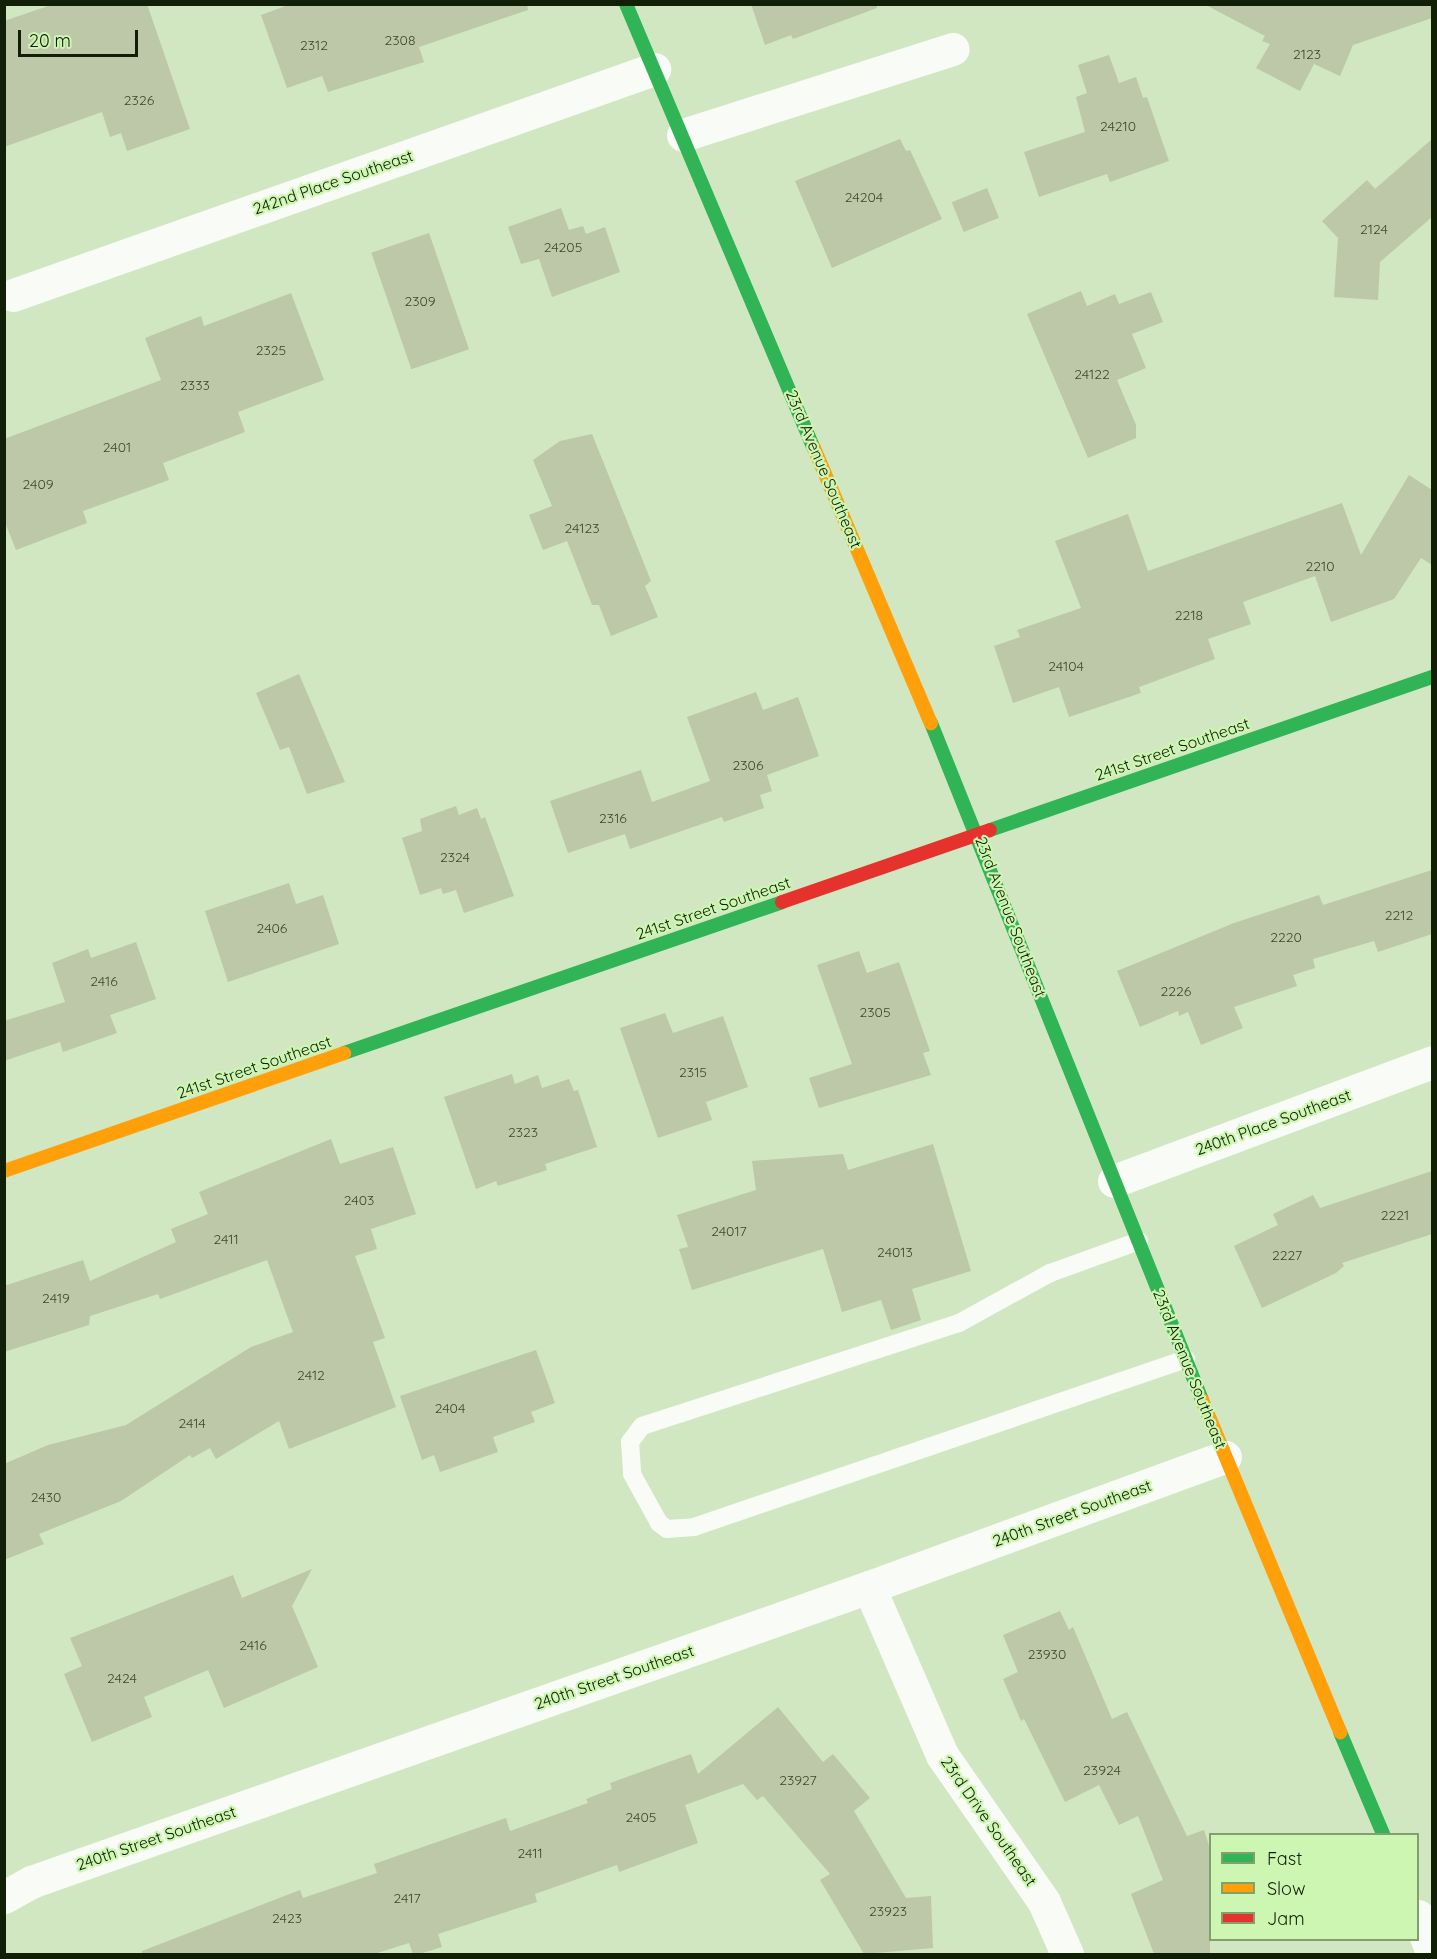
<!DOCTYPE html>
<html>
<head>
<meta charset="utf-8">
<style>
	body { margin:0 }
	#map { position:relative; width:1437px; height:1959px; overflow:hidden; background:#d0e7c1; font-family:Quicksand,sans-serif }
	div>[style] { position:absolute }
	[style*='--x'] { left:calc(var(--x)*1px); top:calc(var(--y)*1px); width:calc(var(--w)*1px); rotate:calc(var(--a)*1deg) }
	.building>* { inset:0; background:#bcc8a8; transform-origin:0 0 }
	.lane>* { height:18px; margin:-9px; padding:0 9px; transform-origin:9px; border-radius:9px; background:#f8fbf6 }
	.street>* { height:33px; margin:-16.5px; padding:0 16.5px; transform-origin:16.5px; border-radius:16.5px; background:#f8fbf6 }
	.fast>* { height:14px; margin:-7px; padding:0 7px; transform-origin:7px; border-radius:7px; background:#30b455 }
	.slow>* { height:14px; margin:-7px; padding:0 7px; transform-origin:7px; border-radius:7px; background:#ff9f0a }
	.jam>* { height:14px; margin:-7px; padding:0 7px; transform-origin:7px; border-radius:7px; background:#e5322d }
	span { translate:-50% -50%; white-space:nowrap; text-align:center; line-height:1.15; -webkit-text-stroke:4.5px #cdf6b2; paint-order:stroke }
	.number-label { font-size:14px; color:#3b492e }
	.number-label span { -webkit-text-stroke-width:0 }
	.street-label { font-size:16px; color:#101f05 }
	.frame { position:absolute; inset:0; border:6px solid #101f05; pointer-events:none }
	.legend { position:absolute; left:1209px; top:1833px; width:210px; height:108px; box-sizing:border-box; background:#cdf6b2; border:2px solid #81a06d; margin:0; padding:8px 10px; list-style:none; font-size:18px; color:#101f05 }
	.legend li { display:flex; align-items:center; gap:12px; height:30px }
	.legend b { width:30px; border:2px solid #81a06d }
	.scale { position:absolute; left:18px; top:30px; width:120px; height:27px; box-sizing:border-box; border:3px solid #101f05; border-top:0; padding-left:8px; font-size:18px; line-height:21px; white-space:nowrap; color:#101f05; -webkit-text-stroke:4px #cdf6b2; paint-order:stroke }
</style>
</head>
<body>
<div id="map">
	<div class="building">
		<div style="clip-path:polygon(54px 4px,147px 4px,190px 129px,127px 151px,121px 133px,110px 137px,102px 112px,4px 147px,4px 21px)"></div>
		<div style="clip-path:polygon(291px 4px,527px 4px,528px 10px,419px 47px,424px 62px,328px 92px,322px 76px,287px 88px,261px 15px)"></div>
		<div style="clip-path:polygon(751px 4px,876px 4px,877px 8px,793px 39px,791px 35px,765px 45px)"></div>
		<div style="clip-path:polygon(1204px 4px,1432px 4px,1432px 18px,1353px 45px,1340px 76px,1314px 64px,1300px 91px,1256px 68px,1270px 44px,1262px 41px,1265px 36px)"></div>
		<div style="clip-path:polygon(1109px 55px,1119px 83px,1136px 77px,1143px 98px,1147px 97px,1169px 161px,1110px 182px,1107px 174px,1039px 197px,1024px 152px,1085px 132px,1076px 97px,1087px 93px,1078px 65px)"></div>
		<div style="clip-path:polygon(900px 139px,906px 151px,910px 150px,942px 219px,832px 268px,795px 181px)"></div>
		<div style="clip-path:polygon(1432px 139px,1432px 217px,1380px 262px,1378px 300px,1334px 297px,1338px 238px,1322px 221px,1367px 180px,1375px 189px)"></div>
		<div style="left:987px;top:188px;width:32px;height:38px;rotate:68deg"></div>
		<div style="clip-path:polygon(561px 208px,569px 230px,583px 226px,586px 234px,605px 227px,620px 272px,552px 297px,539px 259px,521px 264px,508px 227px)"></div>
		<div style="left:429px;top:233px;width:123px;height:61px;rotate:71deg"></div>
		<div style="clip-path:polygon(1081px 291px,1087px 306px,1115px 294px,1119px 304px,1151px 292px,1163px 322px,1132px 334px,1146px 368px,1117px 380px,1136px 425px,1136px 438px,1088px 458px,1027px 314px)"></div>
		<div style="clip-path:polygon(291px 293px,324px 380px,238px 412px,245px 432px,163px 463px,169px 480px,83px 511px,87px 523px,16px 550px,4px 520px,4px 439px,161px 380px,145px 338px,201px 316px,204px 326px)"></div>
		<div style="clip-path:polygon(592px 434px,651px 581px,645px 586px,658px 617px,611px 636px,599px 605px,592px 605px,567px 541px,543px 550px,529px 515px,552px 506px,533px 460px,560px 441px)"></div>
		<div style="clip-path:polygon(1409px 475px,1432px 490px,1432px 565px,1421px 558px,1394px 599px,1331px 622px,1315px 576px,1243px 602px,1251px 624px,1208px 639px,1215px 659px,1139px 687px,1141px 693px,1069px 717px,1059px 687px,1013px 703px,994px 646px,1020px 637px,1017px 630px,1081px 608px,1055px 541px,1128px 514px,1148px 571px,1342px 503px,1361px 555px)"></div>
		<div style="clip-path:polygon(299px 674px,345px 782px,307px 794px,289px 747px,280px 750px,256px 693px)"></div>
		<div style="clip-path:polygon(756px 692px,763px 710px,798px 697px,819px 756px,767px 775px,772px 791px,760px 795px,764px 808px,724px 822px,722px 817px,630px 849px,625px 834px,568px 853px,550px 801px,641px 770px,652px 802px,710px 781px,687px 717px)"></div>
		<div style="clip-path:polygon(456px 806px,459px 815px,477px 808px,481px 819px,485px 817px,514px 896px,464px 913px,456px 890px,443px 894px,441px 888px,420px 895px,402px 838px,422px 831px,420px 819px)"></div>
		<div style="clip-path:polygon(1432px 870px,1432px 934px,1378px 952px,1374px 941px,1313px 959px,1315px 968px,1293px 975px,1297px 986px,1234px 1007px,1243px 1028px,1201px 1045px,1188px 1012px,1179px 1016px,1178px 1011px,1140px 1027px,1117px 971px,1234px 923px,1319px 895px,1323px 905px)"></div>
		<div style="clip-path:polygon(289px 883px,296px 904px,323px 895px,339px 944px,228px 982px,205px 911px)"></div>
		<div style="clip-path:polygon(136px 942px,156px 999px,110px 1015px,117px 1033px,63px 1052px,60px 1042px,4px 1061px,4px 1021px,65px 1002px,52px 963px,88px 949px,91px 958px)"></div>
		<div style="clip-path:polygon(859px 951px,867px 973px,899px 962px,930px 1051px,923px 1053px,931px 1075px,819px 1108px,809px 1078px,852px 1064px,817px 965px)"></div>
		<div style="clip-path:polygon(665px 1013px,673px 1033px,723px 1016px,748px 1087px,706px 1102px,712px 1120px,658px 1138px,620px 1028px)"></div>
		<div style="clip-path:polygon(512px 1074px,515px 1084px,538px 1075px,542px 1088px,569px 1079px,574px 1091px,578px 1090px,597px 1147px,545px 1164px,547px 1170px,498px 1186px,496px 1181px,476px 1189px,444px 1097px)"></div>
		<div style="clip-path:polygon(331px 1139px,340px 1164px,393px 1147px,416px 1214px,371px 1229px,377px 1249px,355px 1256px,385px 1338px,373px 1342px,396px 1407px,289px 1449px,279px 1421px,216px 1459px,210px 1448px,192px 1458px,190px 1455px,121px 1501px,39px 1534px,44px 1544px,4px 1560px,4px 1464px,48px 1445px,126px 1425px,251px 1347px,293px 1332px,267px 1260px,160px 1299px,158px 1294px,90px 1316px,89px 1325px,4px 1352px,4px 1286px,83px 1260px,90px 1281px,176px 1242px,171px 1229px,208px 1214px,199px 1192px)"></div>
		<div style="clip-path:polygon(933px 1144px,971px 1271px,912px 1289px,921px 1320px,891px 1330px,881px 1300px,842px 1312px,823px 1249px,692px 1290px,679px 1249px,688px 1247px,677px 1215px,756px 1190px,752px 1161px,843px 1154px,848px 1170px)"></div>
		<div style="clip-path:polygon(1432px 1171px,1432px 1234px,1342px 1263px,1344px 1266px,1336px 1273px,1262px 1308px,1234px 1246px,1278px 1225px,1273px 1214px,1313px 1195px,1320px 1208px)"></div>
		<div style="clip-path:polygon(536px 1350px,555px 1403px,531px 1412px,535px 1422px,493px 1437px,498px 1452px,440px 1472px,434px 1455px,422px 1460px,400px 1396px)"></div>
		<div style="clip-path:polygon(312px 1569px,292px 1606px,318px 1667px,224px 1708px,208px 1670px,144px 1697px,152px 1717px,92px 1742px,64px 1674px,82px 1666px,70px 1638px,233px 1575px,242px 1598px)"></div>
		<div style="clip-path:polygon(1060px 1611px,1069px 1630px,1073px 1627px,1112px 1719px,1127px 1712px,1187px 1836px,1204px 1830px,1210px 1849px,1210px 1954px,1154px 1954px,1131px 1894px,1163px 1880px,1138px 1816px,1119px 1825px,1099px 1785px,1065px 1802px,1024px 1719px,1021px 1721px,1003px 1679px,1018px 1672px,1003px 1635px)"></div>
		<div style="clip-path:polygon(778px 1707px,823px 1762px,833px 1754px,870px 1798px,854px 1811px,906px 1898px,931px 1896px,933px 1948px,864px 1954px,820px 1880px,830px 1874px,763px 1796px,757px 1800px,743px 1784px,685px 1805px,698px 1843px,619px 1872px,617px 1865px,535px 1894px,537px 1902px,438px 1934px,442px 1947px,419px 1954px,413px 1954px,409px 1943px,374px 1954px,142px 1954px,142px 1951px,300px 1890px,303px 1898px,377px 1873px,374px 1864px,506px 1818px,510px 1831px,588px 1803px,586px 1799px,612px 1789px,610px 1783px,691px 1754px,698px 1774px)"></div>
	</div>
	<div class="lane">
		<div style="--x:1139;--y:1241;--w:95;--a:160.2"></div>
		<div style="--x:1050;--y:1273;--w:104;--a:151.2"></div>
		<div style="--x:959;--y:1323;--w:333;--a:162"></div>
		<div style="--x:642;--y:1426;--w:20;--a:127"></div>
		<div style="--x:630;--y:1442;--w:32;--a:86"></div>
		<div style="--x:632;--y:1474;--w:56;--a:61.1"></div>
		<div style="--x:659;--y:1523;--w:10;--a:37"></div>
		<div style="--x:667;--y:1529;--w:27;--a:-4"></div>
		<div style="--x:694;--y:1527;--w:520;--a:-18.85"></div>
	</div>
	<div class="street">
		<div style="--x:683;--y:135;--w:283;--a:-17.7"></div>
		<div style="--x:13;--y:295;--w:680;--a:-19.42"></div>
		<div style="--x:1114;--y:1181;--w:340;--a:-20.5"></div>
		<div style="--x:869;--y:1587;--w:183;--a:66.5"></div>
		<div style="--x:942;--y:1755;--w:179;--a:55.2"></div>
		<div style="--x:1044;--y:1902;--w:57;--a:66.1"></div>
		<div style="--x:4;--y:1897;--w:31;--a:-29"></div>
		<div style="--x:31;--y:1882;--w:888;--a:-19.39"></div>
		<div style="--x:869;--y:1587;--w:379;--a:-20.1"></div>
		<div style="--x:1418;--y:1916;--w:39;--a:69"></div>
	</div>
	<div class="fast">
		<div style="--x:626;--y:4;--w:482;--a:67.1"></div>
		<div style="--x:931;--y:723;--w:729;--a:68.18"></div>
		<div style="--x:990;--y:830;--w:468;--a:-19.1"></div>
		<div style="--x:344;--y:1053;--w:463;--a:-19"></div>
		<div style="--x:1340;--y:1732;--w:111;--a:67.1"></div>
	</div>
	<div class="slow">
		<div style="--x:814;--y:448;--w:299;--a:67"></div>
		<div style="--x:4;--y:1171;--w:360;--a:-19.1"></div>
		<div style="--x:1202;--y:1400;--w:360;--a:67.4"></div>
	</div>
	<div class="jam">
		<div style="--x:782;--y:902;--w:220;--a:-19.1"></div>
	</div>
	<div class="number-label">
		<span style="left:400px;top:40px">2308</span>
		<span style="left:314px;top:45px">2312</span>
		<span style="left:1307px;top:54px">2123</span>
		<span style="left:139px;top:100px">2326</span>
		<span style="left:1118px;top:126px">24210</span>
		<span style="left:864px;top:197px">24204</span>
		<span style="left:1374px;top:229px">2124</span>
		<span style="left:563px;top:247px">24205</span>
		<span style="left:420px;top:301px">2309</span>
		<span style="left:271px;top:350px">2325</span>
		<span style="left:1092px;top:374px">24122</span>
		<span style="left:195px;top:385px">2333</span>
		<span style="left:117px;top:447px">2401</span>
		<span style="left:38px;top:484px">2409</span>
		<span style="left:582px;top:528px">24123</span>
		<span style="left:1320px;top:566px">2210</span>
		<span style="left:1189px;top:615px">2218</span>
		<span style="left:1066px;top:666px">24104</span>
		<span style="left:748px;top:765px">2306</span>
		<span style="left:613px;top:818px">2316</span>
		<span style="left:455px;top:857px">2324</span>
		<span style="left:1399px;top:915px">2212</span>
		<span style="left:272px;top:928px">2406</span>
		<span style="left:1286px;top:937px">2220</span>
		<span style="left:104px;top:981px">2416</span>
		<span style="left:1176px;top:991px">2226</span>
		<span style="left:875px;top:1012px">2305</span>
		<span style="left:693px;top:1072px">2315</span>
		<span style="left:523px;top:1132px">2323</span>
		<span style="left:359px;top:1200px">2403</span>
		<span style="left:1395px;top:1215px">2221</span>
		<span style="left:729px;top:1231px">24017</span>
		<span style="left:226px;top:1239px">2411</span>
		<span style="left:895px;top:1252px">24013</span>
		<span style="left:1287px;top:1255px">2227</span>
		<span style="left:56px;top:1298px">2419</span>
		<span style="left:311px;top:1375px">2412</span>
		<span style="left:450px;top:1408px">2404</span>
		<span style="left:192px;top:1423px">2414</span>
		<span style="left:46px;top:1497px">2430</span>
		<span style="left:253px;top:1645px">2416</span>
		<span style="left:1047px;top:1654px">23930</span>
		<span style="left:122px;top:1678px">2424</span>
		<span style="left:1102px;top:1770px">23924</span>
		<span style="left:798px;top:1780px">23927</span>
		<span style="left:641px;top:1817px">2405</span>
		<span style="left:530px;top:1853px">2411</span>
		<span style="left:407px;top:1898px">2417</span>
		<span style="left:888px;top:1911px">23923</span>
		<span style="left:287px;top:1918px">2423</span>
	</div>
	<div class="street-label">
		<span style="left:333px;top:182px;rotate:-19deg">242nd Place Southeast</span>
		<span style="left:824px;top:469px;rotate:67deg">23rd Avenue Southeast</span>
		<span style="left:1172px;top:749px;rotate:-19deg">241st Street Southeast</span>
		<span style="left:713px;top:908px;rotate:-19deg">241st Street Southeast</span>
		<span style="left:1011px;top:917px;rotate:69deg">23rd Avenue Southeast</span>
		<span style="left:254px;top:1067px;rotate:-19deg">241st Street Southeast</span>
		<span style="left:1273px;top:1122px;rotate:-20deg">240th Place Southeast</span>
		<span style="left:1190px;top:1369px;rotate:68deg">23rd Avenue Southeast</span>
		<span style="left:1072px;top:1513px;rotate:-20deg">240th Street Southeast</span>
		<span style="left:614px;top:1677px;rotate:-19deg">240th Street Southeast</span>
		<span style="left:989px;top:1821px;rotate:55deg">23rd Drive Southeast</span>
		<span style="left:156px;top:1838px;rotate:-19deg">240th Street Southeast</span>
	</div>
	<div class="frame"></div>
	<ul class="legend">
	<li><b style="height:8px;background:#30b455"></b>Fast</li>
	<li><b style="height:8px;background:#ff9f0a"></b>Slow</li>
	<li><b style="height:8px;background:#e5322d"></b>Jam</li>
	</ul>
	<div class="scale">20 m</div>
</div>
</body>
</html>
